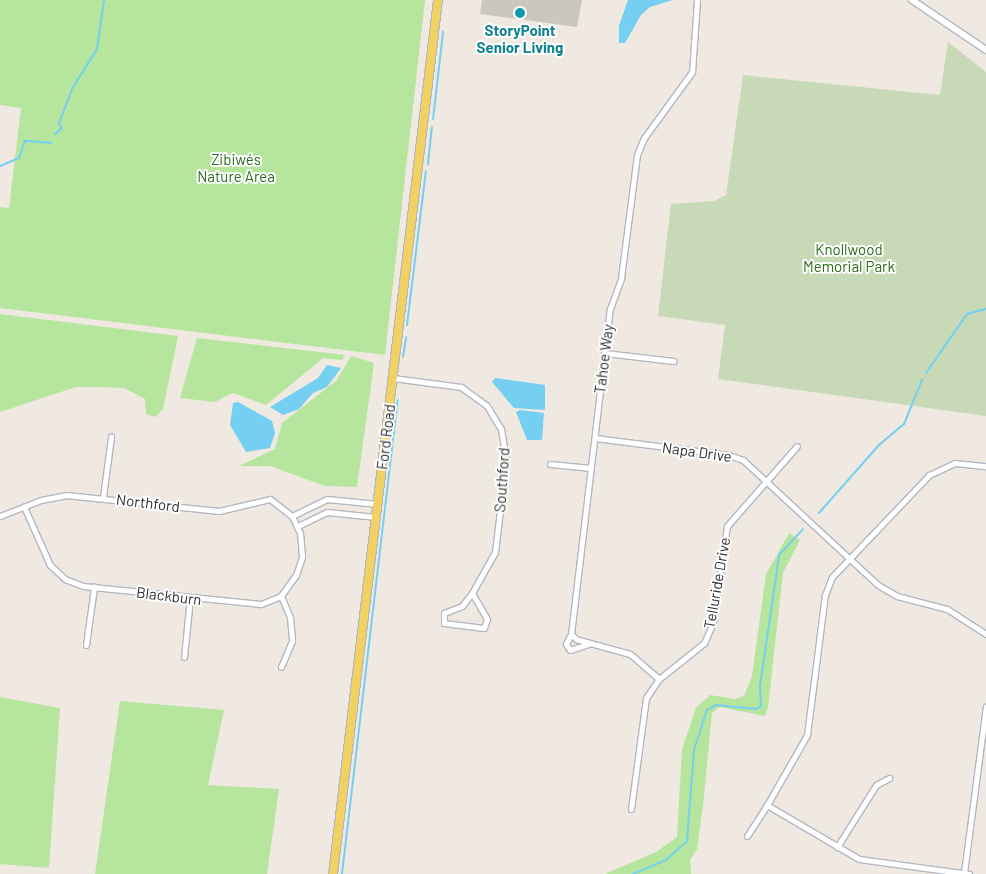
<!DOCTYPE html>
<html>
<head>
<meta charset="utf-8">
<style>
	body { margin:0 }
	#map { position:relative; width:986px; height:874px; overflow:hidden; background:#efe9e1; font-family:Barlow,sans-serif }
	div>[style] { position:absolute }
	[style*='--x'] { left:calc(var(--x)*1px); top:calc(var(--y)*1px); width:calc(var(--w)*1px); rotate:calc(var(--a)*1deg) }
	.green>* { inset:0; background:#b6e59e }
	.cemetery>* { inset:0; background:#c8d9b8 }
	.water>* { inset:0; background:#75cff0 }
	.stream>* { height:2px; margin:-1px; padding:0 1px; transform-origin:1px; border-radius:1px; background:#75cff0 }
	.building>* { inset:0; background:#cbc7bf }
	.roads { filter:drop-shadow(1px 0 #b4b7c1) drop-shadow(-1px 0 #b4b7c1) drop-shadow(0 1px #b4b7c1) drop-shadow(0 -1px #b4b7c1) }
	.minor>* { height:5px; margin:-2.5px; padding:0 2.5px; transform-origin:2.5px; border-radius:2.5px; background:#fff }
	.tertiary>* { height:6px; margin:-3px; padding:0 3px; transform-origin:3px; border-radius:3px; background:#fff }
	.primary>* { height:8px; margin:-4px; padding:0 4px; transform-origin:4px; border-radius:4px; background:#f2d163 }
	.dots>* { width:14px; height:14px; translate:-50% -50%; box-sizing:border-box; border:2px solid #fff; border-radius:50% }
	span { translate:-50% -50%; white-space:nowrap; text-align:center; line-height:1.15; -webkit-text-stroke:4px #fff; paint-order:stroke }
	.culture-label { font-size:15px; color:#0d838f; font-weight:700 }
	.park-label { font-size:15px; color:#2c6e1b }
	.street-label { font-size:15px; color:#2e2e2e }
</style>
</head>
<body>
<div id="map">
	<div class="green">
		<div style="clip-path:polygon(0 0,425px 0,385px 355px,0 308px,0 207px,9px 208px,21px 108px,0 105px)"></div>
		<div style="clip-path:polygon(0 314px,178px 336px,163px 409px,156px 417px,146px 414px,145px 399px,124px 388px,94px 387px,76px 387px,0 412px)"></div>
		<div style="clip-path:polygon(197px 338px,345px 355px,342px 360px,323px 358px,266px 405px,233px 393px,215px 402px,180px 398px)"></div>
		<div style="clip-path:polygon(351px 356px,374px 363px,357px 487px,325px 486px,270px 466px,239px 466px,275px 449px,282px 423px,336px 381px)"></div>
		<div style="clip-path:polygon(789px 533px,800px 540px,783px 573px,768px 707px,765px 716px,719px 707px,712px 713px,703px 805px,697px 849px,690px 860px,691px 874px,605px 874px,656px 852px,677px 837px,682px 749px,696px 708px,710px 695px,735px 699px,744px 696px,752px 676px,766px 574px)"></div>
		<div style="clip-path:polygon(0 697px,60px 708px,49px 868px,0 864px)"></div>
		<div style="clip-path:polygon(120px 701px,224px 710px,208px 785px,279px 789px,267px 874px,95px 874px)"></div>
	</div>
	<div class="cemetery">
		<div style="clip-path:polygon(948px 42px,986px 72px,986px 416px,718px 379px,725px 325px,658px 316px,671px 204px,714px 201px,726px 195px,743px 75px,940px 95px)"></div>
	</div>
	<div class="water">
		<div style="clip-path:polygon(628px 0,673px 0,650px 7px,641px 15px,625px 43px,619px 43px,619px 26px)"></div>
		<div style="clip-path:polygon(327px 365px,341px 368px,327px 387px,313px 393px,299px 409px,283px 415px,270px 407px,318px 378px)"></div>
		<div style="clip-path:polygon(495px 378px,545px 385px,545px 410px,514px 408px,492px 382px)"></div>
		<div style="clip-path:polygon(238px 402px,272px 421px,275px 433px,270px 448px,246px 452px,230px 425px,233px 403px)"></div>
		<div style="clip-path:polygon(520px 410px,544px 413px,542px 440px,527px 440px,516px 412px)"></div>
	</div>
	<div class="stream">
		<div style="--x:433;--y:119;--w:88;--a:-83.4"></div>
		<div style="--x:55;--y:134;--w:9;--a:-41"></div>
		<div style="--x:62;--y:128;--w:6;--a:-121"></div>
		<div style="--x:59;--y:123;--w:36;--a:-69"></div>
		<div style="--x:72;--y:89;--w:47;--a:-58"></div>
		<div style="--x:97;--y:49;--w:49;--a:-81.9"></div>
		<div style="--x:428;--y:164;--w:37;--a:-84"></div>
		<div style="--x:0;--y:166;--w:21;--a:-23"></div>
		<div style="--x:19;--y:158;--w:18;--a:-71"></div>
		<div style="--x:25;--y:141;--w:26;--a:4"></div>
		<div style="--x:407;--y:325;--w:155;--a:-83"></div>
		<div style="--x:403;--y:357;--w:20;--a:-81"></div>
		<div style="--x:926;--y:373;--w:72;--a:-55.2"></div>
		<div style="--x:967;--y:314;--w:20;--a:-15"></div>
		<div style="--x:819;--y:513;--w:91;--a:-48.6"></div>
		<div style="--x:879;--y:445;--w:33;--a:-40"></div>
		<div style="--x:904;--y:424;--w:48;--a:-67.8"></div>
		<div style="--x:342;--y:874;--w:477;--a:-83.3"></div>
		<div style="--x:633;--y:874;--w:36;--a:-23"></div>
		<div style="--x:666;--y:860;--w:28;--a:-42"></div>
		<div style="--x:687;--y:841;--w:91;--a:-85.6"></div>
		<div style="--x:694;--y:750;--w:42;--a:-72"></div>
		<div style="--x:707;--y:710;--w:10;--a:-29"></div>
		<div style="--x:716;--y:705;--w:40;--a:5.7"></div>
		<div style="--x:756;--y:709;--w:6;--a:-31"></div>
		<div style="--x:761;--y:706;--w:20;--a:-93"></div>
		<div style="--x:760;--y:686;--w:132;--a:-81.7"></div>
		<div style="--x:779;--y:555;--w:35;--a:-47"></div>
	</div>
	<div class="building">
		<div style="clip-path:polygon(482px 0,582px 0,577px 27px,480px 14px)"></div>
	</div>
	<div class="roads">
		<div class="minor">
			<div style="--x:605;--y:353;--w:69;--a:6.6"></div>
			<div style="--x:393;--y:378;--w:69;--a:7.5"></div>
			<div style="--x:461;--y:387;--w:32;--a:36"></div>
			<div style="--x:487;--y:406;--w:27;--a:59"></div>
			<div style="--x:501;--y:429;--w:31;--a:81"></div>
			<div style="--x:506;--y:460;--w:93;--a:96.8"></div>
			<div style="--x:495;--y:552;--w:47;--a:119.3"></div>
			<div style="--x:472;--y:593;--w:16;--a:128"></div>
			<div style="--x:462;--y:606;--w:19;--a:159"></div>
			<div style="--x:444;--y:613;--w:10;--a:90"></div>
			<div style="--x:444;--y:623;--w:40;--a:7.1"></div>
			<div style="--x:484;--y:628;--w:9;--a:-72"></div>
			<div style="--x:487;--y:619;--w:30;--a:-120"></div>
			<div style="--x:595;--y:438;--w:135;--a:7.2"></div>
			<div style="--x:729;--y:455;--w:15;--a:20"></div>
			<div style="--x:743;--y:460;--w:184;--a:42.8"></div>
			<div style="--x:878;--y:585;--w:22;--a:30"></div>
			<div style="--x:897;--y:596;--w:52;--a:14.6"></div>
			<div style="--x:947;--y:609;--w:46;--a:32.7"></div>
			<div style="--x:550;--y:464;--w:41;--a:5.6"></div>
			<div style="--x:103;--y:497;--w:61;--a:-82.4"></div>
			<div style="--x:0;--y:516;--w:44;--a:-21.3"></div>
			<div style="--x:41;--y:500;--w:25;--a:-11"></div>
			<div style="--x:66;--y:495;--w:154;--a:6"></div>
			<div style="--x:219;--y:511;--w:52;--a:-13.2"></div>
			<div style="--x:270;--y:499;--w:28;--a:38"></div>
			<div style="--x:292;--y:516;--w:19;--a:65"></div>
			<div style="--x:300;--y:533;--w:24;--a:85"></div>
			<div style="--x:302;--y:557;--w:19;--a:108"></div>
			<div style="--x:296;--y:575;--w:26;--a:126"></div>
			<div style="--x:281;--y:596;--w:22;--a:158"></div>
			<div style="--x:261;--y:604;--w:179;--a:-174.2"></div>
			<div style="--x:83;--y:586;--w:19;--a:-159"></div>
			<div style="--x:65;--y:579;--w:21;--a:-137"></div>
			<div style="--x:50;--y:565;--w:64;--a:-114.1"></div>
			<div style="--x:292;--y:516;--w:39;--a:-26"></div>
			<div style="--x:327;--y:499;--w:51;--a:5.6"></div>
			<div style="--x:298;--y:526;--w:32;--a:-26"></div>
			<div style="--x:327;--y:512;--w:49;--a:5.8"></div>
			<div style="--x:281;--y:596;--w:23;--a:67"></div>
			<div style="--x:290;--y:617;--w:24;--a:85"></div>
			<div style="--x:292;--y:641;--w:28;--a:113"></div>
			<div style="--x:571;--y:634;--w:11;--a:117"></div>
			<div style="--x:566;--y:644;--w:7;--a:56"></div>
			<div style="--x:570;--y:650;--w:22;--a:-18"></div>
			<div style="--x:86;--y:645;--w:59;--a:-82.1"></div>
			<div style="--x:184;--y:657;--w:59;--a:-84.2"></div>
			<div style="--x:659;--y:679;--w:38;--a:-139"></div>
			<div style="--x:630;--y:654;--w:56;--a:-164.5"></div>
			<div style="--x:576;--y:639;--w:7;--a:-135"></div>
			<div style="--x:571;--y:634;--w:327;--a:-83.2"></div>
			<div style="--x:610;--y:309;--w:33;--a:-70"></div>
			<div style="--x:621;--y:278;--w:124;--a:-82.6"></div>
			<div style="--x:637;--y:155;--w:18;--a:-68"></div>
			<div style="--x:644;--y:138;--w:82;--a:-54"></div>
			<div style="--x:692;--y:72;--w:72;--a:-86"></div>
			<div style="--x:631;--y:809;--w:112;--a:-82.3"></div>
			<div style="--x:646;--y:698;--w:23;--a:-56"></div>
			<div style="--x:659;--y:679;--w:58;--a:-38.7"></div>
			<div style="--x:704;--y:643;--w:22;--a:-66"></div>
			<div style="--x:713;--y:623;--w:98;--a:-81.8"></div>
			<div style="--x:727;--y:526;--w:106;--a:-48.8"></div>
			<div style="--x:747;--y:836;--w:37;--a:-57"></div>
			<div style="--x:837;--y:847;--w:73;--a:-57.8"></div>
			<div style="--x:876;--y:785;--w:15;--a:-28"></div>
			<div style="--x:964;--y:873;--w:168;--a:-82.5"></div>
			<div style="--x:969;--y:874;--w:111;--a:-172.2"></div>
			<div style="--x:859;--y:859;--w:107;--a:-149.6"></div>
			<div style="--x:767;--y:805;--w:81;--a:-60.3"></div>
			<div style="--x:807;--y:735;--w:141;--a:-82.7"></div>
			<div style="--x:825;--y:595;--w:19;--a:-69"></div>
			<div style="--x:832;--y:577;--w:141;--a:-46.4"></div>
			<div style="--x:929;--y:475;--w:29;--a:-25"></div>
			<div style="--x:955;--y:463;--w:31;--a:6"></div>
		</div>
		<div class="tertiary">
			<div style="--x:912;--y:0;--w:89;--a:34"></div>
		</div>
		<div class="primary">
			<div style="--x:333;--y:874;--w:880;--a:-83.15"></div>
		</div>
	</div>
	<div class="dots">
		<div style="left:520px;top:13px;background:#0f9aa8"></div>
	</div>
	<div class="culture-label">
		<span style="left:520px;top:39px">StoryPoint<br>Senior Living</span>
	</div>
	<div class="park-label">
		<span style="left:236px;top:168px">Zibiwés<br>Nature Area</span>
		<span style="left:849px;top:258px">Knollwood<br>Memorial Park</span>
	</div>
	<div class="street-label">
		<span style="left:604px;top:359px;rotate:-83deg">Tahoe Way</span>
		<span style="left:386px;top:437px;rotate:-83deg">Ford Road</span>
		<span style="left:697px;top:452px;rotate:8deg">Napa Drive</span>
		<span style="left:502px;top:480px;rotate:-86deg">Southford</span>
		<span style="left:148px;top:503px;rotate:7deg">Northford</span>
		<span style="left:717px;top:583px;rotate:-80deg">Telluride Drive</span>
		<span style="left:169px;top:596px;rotate:7deg">Blackburn</span>
	</div>
</div>
</body>
</html>
